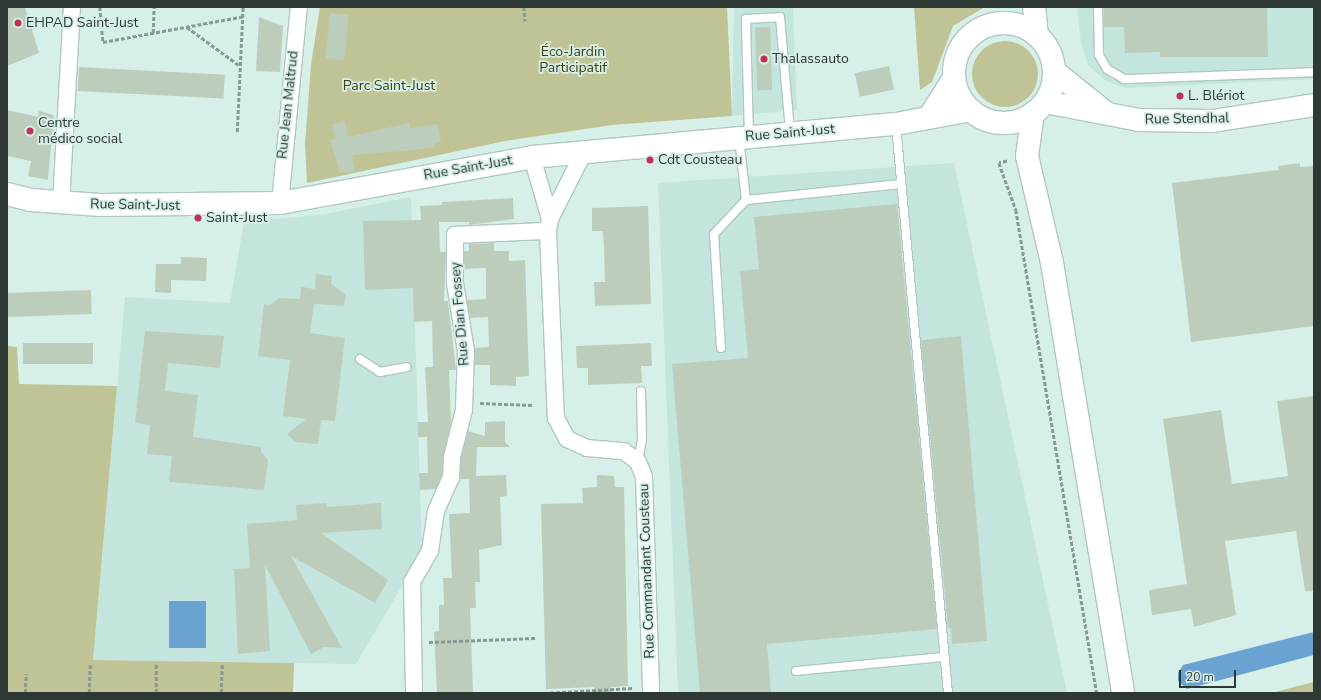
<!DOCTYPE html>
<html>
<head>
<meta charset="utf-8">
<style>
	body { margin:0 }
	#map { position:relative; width:1321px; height:700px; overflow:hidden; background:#d6f0e9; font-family:"Nunito Sans",sans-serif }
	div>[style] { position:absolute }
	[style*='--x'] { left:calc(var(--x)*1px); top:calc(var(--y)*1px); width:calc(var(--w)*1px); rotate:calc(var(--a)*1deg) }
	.built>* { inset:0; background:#c3e5dd }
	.green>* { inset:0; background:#c0c395 }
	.round { border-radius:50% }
	.water>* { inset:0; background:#6aa2d2; transform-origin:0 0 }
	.building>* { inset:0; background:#bdcdbc; transform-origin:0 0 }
	.path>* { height:2.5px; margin-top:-1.25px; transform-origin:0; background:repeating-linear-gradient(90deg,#879994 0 4px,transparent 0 6px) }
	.roads { filter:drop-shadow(1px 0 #afc8c2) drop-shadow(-1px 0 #afc8c2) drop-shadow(0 1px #afc8c2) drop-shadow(0 -1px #afc8c2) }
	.lane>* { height:8px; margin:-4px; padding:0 4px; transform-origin:4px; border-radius:4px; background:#fff }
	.street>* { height:16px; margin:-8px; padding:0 8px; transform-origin:8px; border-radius:8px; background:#fff }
	.secondary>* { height:22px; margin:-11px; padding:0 11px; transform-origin:11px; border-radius:11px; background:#fff }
	.primary>* { height:22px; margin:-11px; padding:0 11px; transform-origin:11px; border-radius:11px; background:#fff }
	.primary>.ring { margin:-11px; padding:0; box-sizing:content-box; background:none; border:22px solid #fff; border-radius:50% }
	.dots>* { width:11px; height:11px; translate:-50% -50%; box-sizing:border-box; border:2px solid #d6f0e9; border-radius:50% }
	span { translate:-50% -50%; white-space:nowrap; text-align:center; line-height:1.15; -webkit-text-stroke:3.5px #d6f0e9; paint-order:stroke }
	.poi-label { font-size:14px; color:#2e3835 }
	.left { translate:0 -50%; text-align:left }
	.park-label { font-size:14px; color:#3f4007 }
	.street-label { font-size:14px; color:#2e3835 }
	.frame { position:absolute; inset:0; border:8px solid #2e3835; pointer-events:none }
	.scale { position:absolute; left:1179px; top:670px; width:57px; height:18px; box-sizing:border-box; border:2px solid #2e3835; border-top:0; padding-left:5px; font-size:12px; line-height:14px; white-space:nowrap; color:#2e3835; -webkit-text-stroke:3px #d6f0e9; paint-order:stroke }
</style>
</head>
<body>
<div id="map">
	<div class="built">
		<div style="clip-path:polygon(734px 7px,793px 7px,797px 110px,732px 116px)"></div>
		<div style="clip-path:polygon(1077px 7px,1314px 7px,1314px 79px,1125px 88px,1106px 81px,1088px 65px,1081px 43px)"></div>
		<div style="clip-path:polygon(954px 163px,1067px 693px,678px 693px,658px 183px)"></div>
		<div style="clip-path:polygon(411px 197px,422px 552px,356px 664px,93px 660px,125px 297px,230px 303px,244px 222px,325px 214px)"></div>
	</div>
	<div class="green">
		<div style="clip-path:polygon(320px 7px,727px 7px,732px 116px,612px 125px,505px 141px,307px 183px,305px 144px,311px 65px)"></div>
		<div style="clip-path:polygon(914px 7px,985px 7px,953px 26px,932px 82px,920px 90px)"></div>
		<div class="round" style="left:972px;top:41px;width:66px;height:66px"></div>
		<div style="clip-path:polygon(7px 346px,17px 347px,19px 384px,117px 386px,93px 660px,294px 663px,293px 693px,7px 693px)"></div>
		<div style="clip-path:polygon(1314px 682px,1314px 693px,1271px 693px)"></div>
	</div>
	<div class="water">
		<div style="left:169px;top:601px;width:37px;height:47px"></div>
		<div style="clip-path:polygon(1314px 632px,1314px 655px,1187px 689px,1178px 681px,1178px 673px,1183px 665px)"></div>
	</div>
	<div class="building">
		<div style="clip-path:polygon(7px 7px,25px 7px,39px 53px,7px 66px)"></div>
		<div style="clip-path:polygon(1104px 7px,1267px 7px,1268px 57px,1160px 57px,1160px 52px,1125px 53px,1124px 27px,1104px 27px)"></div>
		<div style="left:330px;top:13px;width:19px;height:46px;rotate:6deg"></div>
		<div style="clip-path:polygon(259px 17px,283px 26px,280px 72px,256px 71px)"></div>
		<div style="left:770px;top:27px;width:63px;height:15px;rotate:88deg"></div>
		<div style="left:889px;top:66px;width:24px;height:35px;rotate:78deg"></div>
		<div style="left:79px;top:67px;width:146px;height:24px;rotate:3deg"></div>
		<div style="clip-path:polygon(7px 110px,38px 117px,39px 111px,54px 115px,48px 180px,28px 176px,31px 161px,7px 156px)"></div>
		<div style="clip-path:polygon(345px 121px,348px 137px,409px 123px,410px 128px,438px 124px,441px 142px,434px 143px,435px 147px,413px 150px,352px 155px,355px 171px,340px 172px,330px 140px,335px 139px,332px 124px)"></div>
		<div style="clip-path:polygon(1300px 163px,1300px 167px,1314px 166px,1314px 326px,1191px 342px,1172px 183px,1279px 170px,1278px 166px)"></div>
		<div style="clip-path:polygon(513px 198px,514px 219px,469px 225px,469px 222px,439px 222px,440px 252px,446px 252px,444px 301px,448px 301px,456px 370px,449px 370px,451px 423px,442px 476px,436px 489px,420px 490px,419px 473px,428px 473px,427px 437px,418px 437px,418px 422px,428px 422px,425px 367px,433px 367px,432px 321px,414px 322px,413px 288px,365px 290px,363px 221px,421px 220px,420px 206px,442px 205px,442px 202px)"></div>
		<div style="clip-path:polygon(897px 204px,937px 629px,767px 644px,771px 693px,700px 693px,672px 364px,748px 358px,740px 271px,759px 269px,754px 217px)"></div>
		<div style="clip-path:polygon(648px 206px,651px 304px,595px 306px,594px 282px,605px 282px,604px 248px,603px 231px,592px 231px,592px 208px)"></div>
		<div style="clip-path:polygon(494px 243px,494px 251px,509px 251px,509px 261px,525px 260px,529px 376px,516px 377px,516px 386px,490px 385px,490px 365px,475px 365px,475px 348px,489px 347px,488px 317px,470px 318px,467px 300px,486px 299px,486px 268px,464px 269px,464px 251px,469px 251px,469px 244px)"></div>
		<div style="clip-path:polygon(181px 257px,207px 258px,206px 281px,171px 280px,171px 293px,155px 292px,156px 264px,181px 264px)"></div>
		<div style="clip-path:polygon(316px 274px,332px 276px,331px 284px,346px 295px,344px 306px,314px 304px,310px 333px,345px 338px,335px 421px,321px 420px,318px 444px,295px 442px,287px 434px,306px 419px,283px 416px,290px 360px,258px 356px,264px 304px,270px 305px,279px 298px,300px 299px,301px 287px,315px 289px)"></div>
		<div style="left:91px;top:290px;width:24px;height:84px;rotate:88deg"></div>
		<div style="clip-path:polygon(145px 331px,224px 336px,220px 368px,168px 363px,165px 391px,198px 395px,193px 437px,261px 447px,261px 452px,268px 460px,264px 490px,169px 482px,172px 456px,147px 454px,150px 425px,135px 423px)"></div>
		<div style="clip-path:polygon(961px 336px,987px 641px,952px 644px,951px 628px,948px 628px,921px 340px)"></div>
		<div style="left:93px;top:343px;width:21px;height:70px;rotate:90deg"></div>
		<div style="clip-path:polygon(651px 343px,652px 366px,641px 366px,642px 383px,588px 385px,588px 368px,577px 368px,576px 346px)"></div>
		<div style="clip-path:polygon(1314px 396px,1314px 591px,1305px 591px,1296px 531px,1225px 541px,1236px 615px,1194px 627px,1191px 609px,1152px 615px,1149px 590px,1187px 584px,1163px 419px,1221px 410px,1232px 484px,1288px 476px,1277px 401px)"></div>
		<div style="clip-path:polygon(505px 421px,505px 442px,510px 447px,477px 447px,476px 476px,506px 475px,507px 496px,500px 497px,502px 545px,479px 550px,480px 582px,475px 582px,476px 608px,470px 608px,473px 693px,437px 693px,434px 632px,439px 631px,439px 605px,444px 605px,443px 578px,452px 578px,449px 514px,470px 513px,469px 479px,460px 479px,461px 458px,468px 431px,485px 436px,485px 422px)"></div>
		<div style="clip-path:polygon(597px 475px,614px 476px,615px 487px,624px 487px,628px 686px,611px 687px,611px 693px,594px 693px,594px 687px,546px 689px,541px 504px,583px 503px,582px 488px,597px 487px)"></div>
		<div style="clip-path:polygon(327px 503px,327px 507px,381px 503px,382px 529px,321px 533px,388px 580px,375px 603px,291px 556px,342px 648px,324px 647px,311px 654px,265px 565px,270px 651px,238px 654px,234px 569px,250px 568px,247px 524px,297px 520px,296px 505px)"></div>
	</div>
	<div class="path">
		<div style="--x:100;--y:7;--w:35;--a:85"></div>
		<div style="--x:103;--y:42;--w:143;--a:-10.4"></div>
		<div style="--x:524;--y:7;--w:14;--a:86"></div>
		<div style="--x:187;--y:27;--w:64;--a:36.2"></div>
		<div style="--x:153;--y:33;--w:26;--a:-88"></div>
		<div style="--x:237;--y:132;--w:125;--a:-87.3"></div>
		<div style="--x:1007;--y:161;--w:8;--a:166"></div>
		<div style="--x:999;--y:163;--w:50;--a:70.1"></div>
		<div style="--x:1016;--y:210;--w:490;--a:80.5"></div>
		<div style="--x:480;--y:403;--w:52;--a:2.2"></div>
		<div style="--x:429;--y:642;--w:106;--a:-2.2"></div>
		<div style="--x:25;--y:693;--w:19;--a:-87"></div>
		<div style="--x:89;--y:693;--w:28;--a:-88"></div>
		<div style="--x:156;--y:693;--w:30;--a:-90"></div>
		<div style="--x:221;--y:693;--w:28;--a:-88"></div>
		<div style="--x:544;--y:693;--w:89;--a:-3.2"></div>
	</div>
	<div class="roads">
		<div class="lane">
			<div style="--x:1098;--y:7;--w:48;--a:88.8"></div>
			<div style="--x:1099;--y:55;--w:16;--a:60"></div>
			<div style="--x:1107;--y:69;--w:20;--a:30"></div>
			<div style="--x:1124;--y:79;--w:190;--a:-2.1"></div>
			<div style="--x:896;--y:125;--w:570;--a:84.77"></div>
			<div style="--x:749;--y:137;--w:118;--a:-91.5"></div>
			<div style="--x:746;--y:19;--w:34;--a:-3"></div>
			<div style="--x:780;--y:17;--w:115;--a:85"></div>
			<div style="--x:746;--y:200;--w:156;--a:-5.9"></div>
			<div style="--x:721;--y:348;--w:114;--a:-93.5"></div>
			<div style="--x:714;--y:234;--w:47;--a:-46.7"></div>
			<div style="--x:746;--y:200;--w:62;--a:-96.4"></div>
			<div style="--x:360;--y:359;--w:24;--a:33"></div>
			<div style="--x:380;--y:372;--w:27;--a:-10"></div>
			<div style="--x:638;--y:462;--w:23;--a:-80"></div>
			<div style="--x:642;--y:439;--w:48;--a:-91.2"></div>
			<div style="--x:796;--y:671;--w:149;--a:-5.4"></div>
		</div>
		<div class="street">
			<div style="--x:584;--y:152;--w:75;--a:116.9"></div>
			<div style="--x:550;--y:219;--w:12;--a:99"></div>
			<div style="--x:548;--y:231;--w:187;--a:87.6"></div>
			<div style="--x:556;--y:418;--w:24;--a:62"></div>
			<div style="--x:567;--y:439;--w:22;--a:24"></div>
			<div style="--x:587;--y:448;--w:37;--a:5"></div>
			<div style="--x:624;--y:451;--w:18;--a:38"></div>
			<div style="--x:638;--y:462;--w:16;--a:68"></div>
			<div style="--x:644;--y:477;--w:216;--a:88.1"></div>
			<div style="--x:532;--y:157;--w:65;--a:73.8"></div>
			<div style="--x:61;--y:203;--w:196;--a:-86.8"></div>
			<div style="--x:280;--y:203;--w:197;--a:-84.5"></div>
			<div style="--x:414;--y:693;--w:111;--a:-91"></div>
			<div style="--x:412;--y:582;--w:36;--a:-60"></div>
			<div style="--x:430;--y:551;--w:40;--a:-81.5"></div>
			<div style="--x:436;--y:511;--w:36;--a:-66"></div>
			<div style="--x:451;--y:478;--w:21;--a:-87"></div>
			<div style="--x:452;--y:457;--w:49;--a:-75.7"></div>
			<div style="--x:464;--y:410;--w:59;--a:-88.1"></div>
			<div style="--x:466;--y:351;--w:69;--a:-99.2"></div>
			<div style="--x:455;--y:283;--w:48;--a:-90"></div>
			<div style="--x:455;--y:235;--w:93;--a:-2.5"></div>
		</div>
		<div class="secondary">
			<div style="--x:1054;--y:71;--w:65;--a:38.8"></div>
			<div style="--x:1045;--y:102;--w:96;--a:10.8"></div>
			<div style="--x:1139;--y:120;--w:74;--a:0.8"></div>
			<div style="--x:1213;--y:121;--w:102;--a:-9"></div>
			<div style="--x:930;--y:116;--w:45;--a:-57.7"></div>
			<div style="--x:7;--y:194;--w:25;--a:14"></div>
			<div style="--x:31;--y:200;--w:69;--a:4.1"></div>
			<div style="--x:100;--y:205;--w:180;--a:-0.6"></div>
			<div style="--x:280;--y:203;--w:256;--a:-10.3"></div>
			<div style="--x:532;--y:157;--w:365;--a:-5.2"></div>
			<div style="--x:896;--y:124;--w:75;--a:-10.7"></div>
		</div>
		<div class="primary">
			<div style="--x:1034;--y:7;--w:28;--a:84"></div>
			<div class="ring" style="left:954px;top:23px;width:78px;height:78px"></div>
			<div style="--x:1033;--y:113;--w:43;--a:97.9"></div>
			<div style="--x:1027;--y:156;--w:110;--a:76.8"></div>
			<div style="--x:1052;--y:263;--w:436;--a:80.6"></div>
		</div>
	</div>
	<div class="dots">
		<div style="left:18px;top:23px;background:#c03158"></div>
		<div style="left:764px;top:59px;background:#c03158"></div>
		<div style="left:1180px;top:96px;background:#c03158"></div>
		<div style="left:30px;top:131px;background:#c03158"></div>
		<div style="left:650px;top:160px;background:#c03158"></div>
		<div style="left:198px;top:218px;background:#c03158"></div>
	</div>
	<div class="poi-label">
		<span class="left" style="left:26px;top:23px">EHPAD Saint-Just</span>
		<span class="left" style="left:772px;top:59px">Thalassauto</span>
		<span class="left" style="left:1188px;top:96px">L. Blériot</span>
		<span class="left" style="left:38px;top:131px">Centre<br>médico social</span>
		<span class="left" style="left:658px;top:160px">Cdt Cousteau</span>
		<span class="left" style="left:206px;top:218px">Saint-Just</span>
	</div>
	<div class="park-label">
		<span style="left:573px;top:60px">Éco-Jardin<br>Participatif</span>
		<span style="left:389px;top:86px">Parc Saint-Just</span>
	</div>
	<div class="street-label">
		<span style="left:288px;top:105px;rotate:-84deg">Rue Jean Maltrud</span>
		<span style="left:1187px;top:119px;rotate:-1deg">Rue Stendhal</span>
		<span style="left:790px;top:133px;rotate:-5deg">Rue Saint-Just</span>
		<span style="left:468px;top:168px;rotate:-10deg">Rue Saint-Just</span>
		<span style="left:135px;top:205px;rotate:1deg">Rue Saint-Just</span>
		<span style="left:460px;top:314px;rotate:-95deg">Rue Dian Fossey</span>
		<span style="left:647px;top:571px;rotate:-92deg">Rue Commandant Cousteau</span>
	</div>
	<div class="frame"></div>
	<div class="scale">20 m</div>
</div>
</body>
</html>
